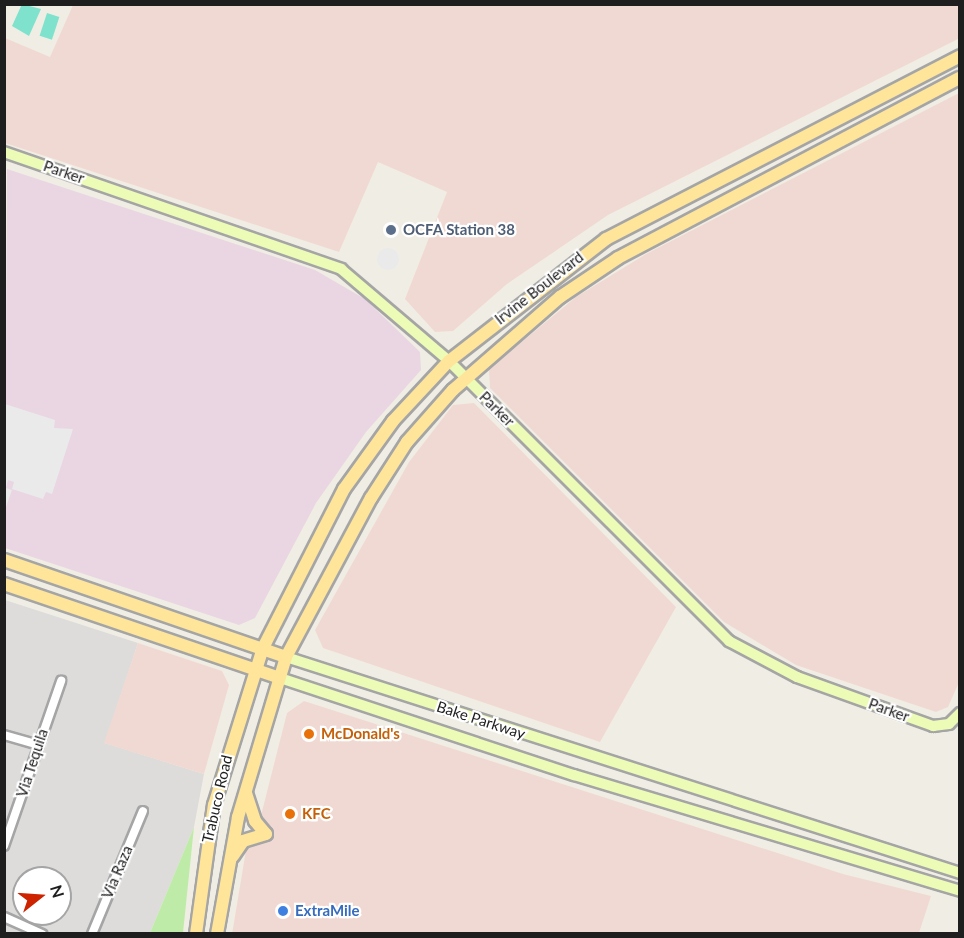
<!DOCTYPE html>
<html>
<head>
<meta charset="utf-8">
<style>
	body { margin:0 }
	#map { position:relative; width:964px; height:938px; overflow:hidden; background:#f0eee4; font-family:Lato,sans-serif }
	div>[style] { position:absolute }
	[style*='--x'] { left:calc(var(--x)*1px); top:calc(var(--y)*1px); width:calc(var(--w)*1px); rotate:calc(var(--a)*1deg) }
	.residential>* { inset:0; background:#dddcdb }
	.commercial>* { inset:0; background:#f1d9d3 }
	.industrial>* { inset:0; background:#e9d6e2 }
	.grass>* { inset:0; background:#beeca8 }
	.pitch>* { inset:0; background:#7fe2cd; transform-origin:0 0 }
	.parking>* { inset:0; background:#eaeaea }
	.round { border-radius:50% }
	.roads { filter:drop-shadow(2px 0 #a5a5a5) drop-shadow(-2px 0 #a5a5a5) drop-shadow(0 2px #a5a5a5) drop-shadow(0 -2px #a5a5a5) }
	.street>* { height:8px; margin:-4px; padding:0 4px; transform-origin:4px; border-radius:4px; background:#fff }
	.secondary>* { height:10px; margin:-5px; padding:0 5px; transform-origin:5px; border-radius:5px; background:#ecfcb6 }
	.primary>* { height:12px; margin:-6px; padding:0 6px; transform-origin:6px; border-radius:6px; background:#ffe59a }
	.dots>* { width:16px; height:16px; translate:-50% -50%; box-sizing:border-box; border:3px solid #fff; border-radius:50% }
	span { translate:-50% -50%; white-space:nowrap; text-align:center; line-height:1.15; -webkit-text-stroke:4.5px #fff; paint-order:stroke }
	.street-label { font-size:15px; color:#1e1e1e }
	.service-label { font-size:15px; color:#4e5e75; font-weight:700 }
	.left { translate:0 -50%; text-align:left }
	.food-label { font-size:15px; color:#c56008; font-weight:700 }
	.shop-label { font-size:15px; color:#366cbe; font-weight:700 }
	.frame { position:absolute; inset:0; border:6px solid #1e1e1e; pointer-events:none }
	.north { position:absolute; left:12px; top:866px; width:60px; height:60px; box-sizing:border-box; background:#fff; border:2px solid #a5a5a5; border-radius:50%; rotate:73deg; font-size:16px; font-weight:700; line-height:24px; text-align:center; color:#1e1e1e }
	.north::after { content:''; display:block; margin:auto; width:21px; height:27px; background:#cd2300; clip-path:polygon(50% 0,100% 100%,50% 72%,0 100%) }
</style>
</head>
<body>
<div id="map">
	<div class="residential">
		<div style="clip-path:polygon(evenodd,5px 600px,138px 643px,105px 743px,204px 774px,194px 827px,150px 933px,5px 934px,5px 600px,24px 878px,60px 878px,60px 914px,24px 914px,24px 878px)"></div>
	</div>
	<div class="commercial">
		<div style="clip-path:polygon(73px 5px,959px 4px,960px 38px,608px 215px,507px 284px,453px 331px,435px 332px,405px 299px,447px 192px,378px 162px,339px 252px,5px 143px,5px 38px,50px 57px)"></div>
		<div style="clip-path:polygon(959px 93px,960px 680px,948px 707px,936px 712px,796px 665px,724px 622px,490px 388px,489px 369px,576px 297px,646px 254px)"></div>
		<div style="clip-path:polygon(474px 403px,676px 607px,600px 742px,323px 648px,315px 630px,409px 462px,453px 405px)"></div>
		<div style="clip-path:polygon(138px 643px,222px 671px,229px 685px,204px 774px,104px 743px)"></div>
		<div style="clip-path:polygon(304px 701px,843px 874px,931px 896px,919px 933px,232px 934px,246px 850px,254px 843px,287px 713px)"></div>
	</div>
	<div class="industrial">
		<div style="clip-path:polygon(7px 169px,315px 270px,365px 299px,420px 352px,421px 370px,366px 432px,316px 503px,255px 618px,239px 625px,5px 548px)"></div>
	</div>
	<div class="grass">
		<div style="clip-path:polygon(194px 827px,183px 933px,150px 933px)"></div>
	</div>
	<div class="pitch">
		<div style="clip-path:polygon(22px 4px,41px 9px,29px 36px,12px 26px)"></div>
		<div style="left:47px;top:13px;width:13px;height:24px;rotate:18deg"></div>
	</div>
	<div class="parking">
		<div class="round" style="left:377px;top:248px;width:22px;height:22px"></div>
		<div style="clip-path:polygon(5px 404px,55px 420px,54px 428px,73px 429px,52px 494px,46px 492px,43px 499px,12px 489px,14px 482px,8px 480px,6px 488px,12px 490px,6px 507px,4px 507px)"></div>
	</div>
	<div class="roads">
		<div class="street">
			<div style="--x:4;--y:735;--w:35;--a:16"></div>
			<div style="--x:4;--y:846;--w:175;--a:-70.9"></div>
			<div style="--x:4;--y:917;--w:42;--a:24.1"></div>
			<div style="--x:92;--y:934;--w:133;--a:-67.5"></div>
		</div>
		<div class="secondary">
			<div style="--x:4;--y:152;--w:357;--a:19.1"></div>
			<div style="--x:341;--y:269;--w:142;--a:40.4"></div>
			<div style="--x:449;--y:361;--w:396;--a:45"></div>
			<div style="--x:729;--y:641;--w:77;--a:27.9"></div>
			<div style="--x:797;--y:677;--w:145;--a:19.8"></div>
			<div style="--x:933;--y:726;--w:16;--a:-7"></div>
			<div style="--x:949;--y:724;--w:16;--a:-45"></div>
			<div style="--x:286;--y:657;--w:708;--a:17.77"></div>
			<div style="--x:277;--y:677;--w:313;--a:18.3"></div>
			<div style="--x:574;--y:775;--w:403;--a:16.7"></div>
		</div>
		<div class="primary">
			<div style="--x:4;--y:560;--w:298;--a:19"></div>
			<div style="--x:4;--y:584;--w:288;--a:18.8"></div>
			<div style="--x:246;--y:793;--w:29;--a:72"></div>
			<div style="--x:255;--y:821;--w:17;--a:50"></div>
			<div style="--x:233;--y:856;--w:18;--a:-56"></div>
			<div style="--x:243;--y:841;--w:24;--a:-17"></div>
			<div style="--x:196;--y:934;--w:130;--a:-82.1"></div>
			<div style="--x:214;--y:805;--w:164;--a:-72.7"></div>
			<div style="--x:263;--y:648;--w:178;--a:-63"></div>
			<div style="--x:344;--y:489;--w:84;--a:-54.2"></div>
			<div style="--x:393;--y:421;--w:82;--a:-47"></div>
			<div style="--x:449;--y:361;--w:199;--a:-37.8"></div>
			<div style="--x:606;--y:239;--w:399;--a:-27.3"></div>
			<div style="--x:217;--y:934;--w:119;--a:-79.8"></div>
			<div style="--x:238;--y:817;--w:167;--a:-73.3"></div>
			<div style="--x:286;--y:657;--w:180;--a:-61.9"></div>
			<div style="--x:371;--y:498;--w:67;--a:-57.3"></div>
			<div style="--x:407;--y:442;--w:69;--a:-48.5"></div>
			<div style="--x:453;--y:390;--w:142;--a:-41"></div>
			<div style="--x:560;--y:297;--w:70;--a:-33.9"></div>
			<div style="--x:618;--y:258;--w:386;--a:-27.8"></div>
		</div>
	</div>
	<div class="dots">
		<div style="left:391px;top:230px;background:#5c6f8a"></div>
		<div style="left:309px;top:734px;background:#e8710a"></div>
		<div style="left:290px;top:814px;background:#e8710a"></div>
		<div style="left:283px;top:911px;background:#3f7fe0"></div>
	</div>
	<div class="street-label">
		<span style="left:64px;top:172px;rotate:19deg">Parker</span>
		<span style="left:539px;top:288px;rotate:-38deg">Irvine Boulevard</span>
		<span style="left:497px;top:409px;rotate:45deg">Parker</span>
		<span style="left:889px;top:710px;rotate:20deg">Parker</span>
		<span style="left:481px;top:720px;rotate:18deg">Bake Parkway</span>
		<span style="left:32px;top:763px;rotate:-72deg">Via Tequila</span>
		<span style="left:217px;top:799px;rotate:-77deg">Trabuco Road</span>
		<span style="left:117px;top:872px;rotate:-67deg">Via Raza</span>
	</div>
	<div class="service-label">
		<span class="left" style="left:403px;top:230px">OCFA Station 38</span>
	</div>
	<div class="food-label">
		<span class="left" style="left:321px;top:734px">McDonald's</span>
		<span class="left" style="left:302px;top:814px">KFC</span>
	</div>
	<div class="shop-label">
		<span class="left" style="left:295px;top:911px">ExtraMile</span>
	</div>
	<div class="frame"></div>
	<div class="north">N</div>
</div>
</body>
</html>
